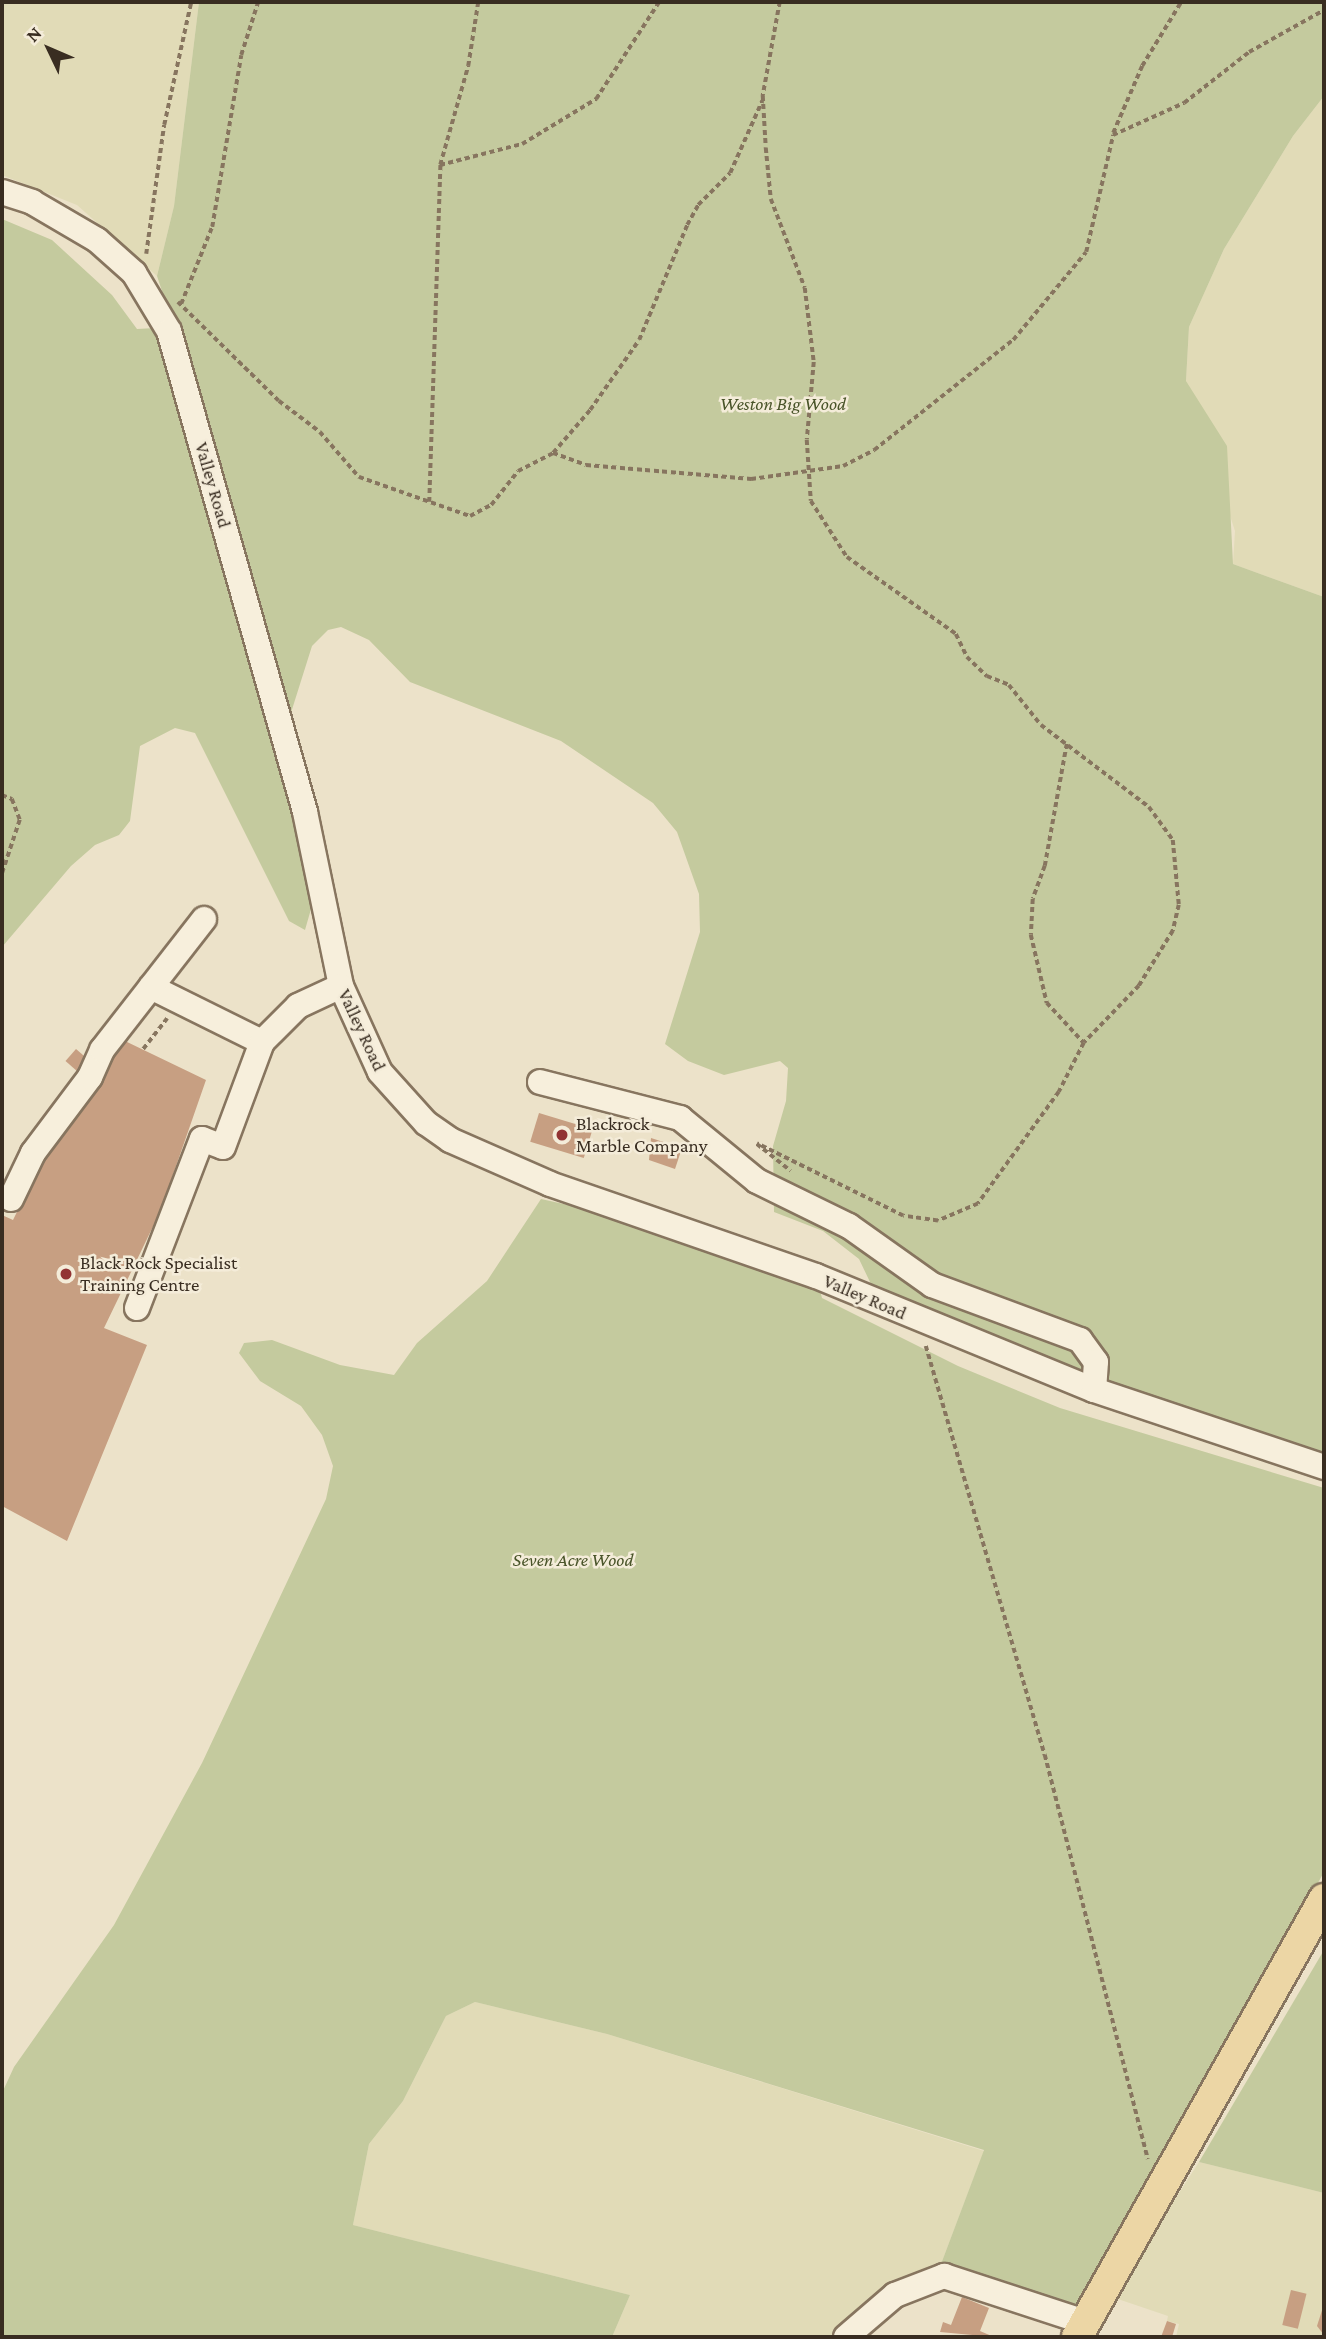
<!DOCTYPE html>
<html>
<head>
<meta charset="utf-8">
<style>
	body { margin:0 }
	#map { position:relative; width:1326px; height:2339px; overflow:hidden; background:#ece2c9; font-family:"Crimson Pro",serif }
	div>[style] { position:absolute }
	[style*='--x'] { left:calc(var(--x)*1px); top:calc(var(--y)*1px); width:calc(var(--w)*1px); rotate:calc(var(--a)*1deg) }
	.farmland>* { inset:0; background:#e1dbb7 }
	.green>* { inset:0; background:#c4ca9e }
	.building>* { inset:0; background:#c79f82; transform-origin:0 0 }
	.path>* { height:3.5px; margin-top:-1.75px; transform-origin:0; background:repeating-linear-gradient(90deg,#87755f 0 5px,transparent 0 8.5px) }
	.roads { filter:drop-shadow(2px 0 #87755f) drop-shadow(-2px 0 #87755f) drop-shadow(0 2px #87755f) drop-shadow(0 -2px #87755f) }
	.minor>* { height:24px; margin:-12px; padding:0 12px; transform-origin:12px; border-radius:12px; background:#f7efdc }
	.major>* { height:30px; margin:-15px; padding:0 15px; transform-origin:15px; border-radius:15px; background:#ecd6a5 }
	.dots>* { width:19px; height:19px; translate:-50% -50%; box-sizing:border-box; border:4px solid #f4ecd9; border-radius:50% }
	span { translate:-50% -50%; white-space:nowrap; text-align:center; line-height:1.15; -webkit-text-stroke:5px #f4ecd9; paint-order:stroke }
	.park-label { font-size:19px; color:#495429; font-style:italic }
	.street-label { font-size:19px; color:#392d21 }
	.poi-label { font-size:19px; color:#392d21 }
	.left { translate:0 -50%; text-align:left }
	.frame { position:absolute; inset:0; border:4px solid #392d21; pointer-events:none }
	.north { position:absolute; left:14px; top:14px; width:70px; height:70px; -webkit-text-stroke:5px #f4ecd9; paint-order:stroke; rotate:314deg; font-size:19px; font-weight:700; line-height:28px; text-align:center; color:#392d21 }
	.north::after { content:''; display:block; margin:auto; width:24px; height:32px; background:#392d21; clip-path:polygon(50% 0,100% 100%,50% 72%,0 100%) }
</style>
</head>
<body>
<div id="map">
	<div class="farmland">
		<div style="clip-path:polygon(2px 2px,199px 2px,174px 206px,157px 276px,77px 205px,2px 175px)"></div>
		<div style="clip-path:polygon(1324px 96px,1324px 597px,1233px 564px,1235px 531px,1186px 381px,1189px 327px,1224px 249px,1293px 136px)"></div>
		<div style="clip-path:polygon(475px 2002px,607px 2034px,984px 2151px,941px 2264px,899px 2282px,832px 2337px,612px 2337px,630px 2295px,353px 2225px,369px 2144px,403px 2101px,446px 2016px)"></div>
		<div style="clip-path:polygon(1199px 2162px,1324px 2193px,1324px 2337px,1176px 2337px,1179px 2324px,1167px 2321px,1168px 2316px,1112px 2297px)"></div>
	</div>
	<div class="green">
		<div style="clip-path:polygon(199px 2px,1324px 2px,1324px 96px,1293px 136px,1224px 249px,1189px 327px,1186px 381px,1227px 446px,1233px 564px,1324px 597px,1324px 1453px,1190px 1409px,1094px 1390px,881px 1305px,859px 1259px,823px 1231px,774px 1212px,773px 1146px,786px 1101px,788px 1068px,780px 1061px,724px 1075px,688px 1061px,665px 1044px,700px 932px,699px 894px,677px 832px,653px 803px,561px 741px,410px 682px,369px 640px,341px 627px,328px 630px,312px 646px,289px 719px,229px 492px,157px 276px,174px 206px)"></div>
		<div style="clip-path:polygon(2px 219px,52px 240px,112px 295px,137px 329px,155px 328px,298px 814px,311px 909px,305px 930px,289px 921px,195px 733px,175px 728px,140px 746px,130px 821px,119px 835px,95px 845px,71px 866px,2px 947px)"></div>
		<div style="clip-path:polygon(541px 1199px,708px 1236px,816px 1276px,822px 1298px,958px 1366px,1060px 1408px,1324px 1488px,1324px 1872px,1088px 2299px,1075px 2308px,941px 2264px,984px 2150px,607px 2034px,475px 2002px,446px 2016px,403px 2101px,369px 2144px,353px 2225px,630px 2295px,612px 2337px,2px 2337px,2px 2093px,14px 2067px,114px 1925px,202px 1763px,326px 1499px,333px 1466px,322px 1435px,301px 1406px,260px 1381px,239px 1353px,244px 1343px,272px 1340px,340px 1365px,394px 1375px,417px 1343px,487px 1281px)"></div>
		<div style="clip-path:polygon(1324px 1950px,1324px 2193px,1199px 2162px)"></div>
	</div>
	<div class="building">
		<div style="clip-path:polygon(125px 1041px,206px 1080px,160px 1212px,104px 1328px,147px 1345px,67px 1541px,2px 1506px,2px 1215px,13px 1220px,48px 1149px,43px 1147px)"></div>
		<div style="left:76px;top:1049px;width:20px;height:16px;rotate:41deg"></div>
		<div style="left:539px;top:1113px;width:56px;height:30px;rotate:17deg"></div>
		<div style="clip-path:polygon(651px 1138px,682px 1148px,675px 1169px,649px 1160px)"></div>
		<div style="left:1291px;top:2290px;width:16px;height:36px;rotate:14deg"></div>
		<div style="clip-path:polygon(962px 2297px,989px 2308px,980px 2331px,994px 2337px,940px 2332px,943px 2322px,951px 2325px)"></div>
		<div style="clip-path:polygon(1324px 2304px,1324px 2335px,1317px 2326px)"></div>
		<div style="clip-path:polygon(1167px 2321px,1176px 2324px,1172px 2337px,1161px 2337px)"></div>
	</div>
	<div class="path">
		<div style="--x:780;--y:2;--w:96;--a:100.3"></div>
		<div style="--x:763;--y:96;--w:52;--a:86.7"></div>
		<div style="--x:766;--y:148;--w:51;--a:84.4"></div>
		<div style="--x:771;--y:199;--w:95;--a:69.1"></div>
		<div style="--x:805;--y:288;--w:75;--a:83.1"></div>
		<div style="--x:814;--y:362;--w:78;--a:95.1"></div>
		<div style="--x:807;--y:440;--w:61;--a:86.2"></div>
		<div style="--x:811;--y:501;--w:67;--a:57.3"></div>
		<div style="--x:847;--y:557;--w:133;--a:35.2"></div>
		<div style="--x:956;--y:634;--w:25;--a:64"></div>
		<div style="--x:967;--y:657;--w:28;--a:44"></div>
		<div style="--x:987;--y:676;--w:24;--a:22"></div>
		<div style="--x:1009;--y:685;--w:51;--a:51.3"></div>
		<div style="--x:1041;--y:725;--w:136;--a:37.2"></div>
		<div style="--x:1149;--y:807;--w:41;--a:54"></div>
		<div style="--x:1173;--y:840;--w:65;--a:84.7"></div>
		<div style="--x:1179;--y:905;--w:27;--a:103"></div>
		<div style="--x:1173;--y:931;--w:65;--a:121.7"></div>
		<div style="--x:1139;--y:986;--w:79;--a:134"></div>
		<div style="--x:1084;--y:1043;--w:55;--a:117"></div>
		<div style="--x:1059;--y:1092;--w:138;--a:125.9"></div>
		<div style="--x:978;--y:1204;--w:43;--a:157"></div>
		<div style="--x:938;--y:1221;--w:35;--a:-172"></div>
		<div style="--x:903;--y:1216;--w:163;--a:-153.7"></div>
		<div style="--x:757;--y:1144;--w:43;--a:38.5"></div>
		<div style="--x:1113;--y:133;--w:73;--a:-66.6"></div>
		<div style="--x:1142;--y:66;--w:75;--a:-58.6"></div>
		<div style="--x:440;--y:165;--w:85;--a:-14.4"></div>
		<div style="--x:522;--y:144;--w:87;--a:-31.3"></div>
		<div style="--x:596;--y:99;--w:116;--a:-57"></div>
		<div style="--x:146;--y:254;--w:130;--a:-82.1"></div>
		<div style="--x:164;--y:125;--w:126;--a:-77.6"></div>
		<div style="--x:178;--y:302;--w:141;--a:44.4"></div>
		<div style="--x:279;--y:401;--w:51;--a:37.1"></div>
		<div style="--x:320;--y:432;--w:60;--a:49.1"></div>
		<div style="--x:359;--y:477;--w:118;--a:19.4"></div>
		<div style="--x:470;--y:516;--w:24;--a:-28"></div>
		<div style="--x:491;--y:505;--w:43;--a:-51.5"></div>
		<div style="--x:518;--y:471;--w:39;--a:-27"></div>
		<div style="--x:553;--y:453;--w:57;--a:-49.3"></div>
		<div style="--x:590;--y:410;--w:85;--a:-55"></div>
		<div style="--x:639;--y:340;--w:125;--a:-67.3"></div>
		<div style="--x:687;--y:225;--w:23;--a:-61"></div>
		<div style="--x:698;--y:205;--w:45;--a:-45"></div>
		<div style="--x:730;--y:173;--w:79;--a:-66"></div>
		<div style="--x:181;--y:304;--w:83;--a:-68.1"></div>
		<div style="--x:212;--y:227;--w:174;--a:-80.4"></div>
		<div style="--x:241;--y:55;--w:56;--a:-72.2"></div>
		<div style="--x:553;--y:453;--w:35;--a:20"></div>
		<div style="--x:586;--y:465;--w:166;--a:4.8"></div>
		<div style="--x:751;--y:479;--w:93;--a:-8"></div>
		<div style="--x:843;--y:466;--w:35;--a:-27"></div>
		<div style="--x:874;--y:450;--w:177;--a:-38.4"></div>
		<div style="--x:1013;--y:340;--w:114;--a:-50.3"></div>
		<div style="--x:1086;--y:252;--w:120;--a:-77"></div>
		<div style="--x:1113;--y:135;--w:78;--a:-24.3"></div>
		<div style="--x:1184;--y:103;--w:83;--a:-38.1"></div>
		<div style="--x:1249;--y:52;--w:86;--a:-29.2"></div>
		<div style="--x:429;--y:502;--w:337;--a:-88.1"></div>
		<div style="--x:440;--y:165;--w:103;--a:-74.2"></div>
		<div style="--x:468;--y:66;--w:65;--a:-81.1"></div>
		<div style="--x:1067;--y:744;--w:124;--a:100.2"></div>
		<div style="--x:1045;--y:866;--w:35;--a:110"></div>
		<div style="--x:1033;--y:899;--w:36;--a:93"></div>
		<div style="--x:1031;--y:935;--w:70;--a:76.8"></div>
		<div style="--x:1047;--y:1003;--w:54;--a:47.2"></div>
		<div style="--x:2;--y:795;--w:11;--a:22"></div>
		<div style="--x:12;--y:799;--w:22;--a:69"></div>
		<div style="--x:20;--y:820;--w:57;--a:108.4"></div>
		<div style="--x:143;--y:1049;--w:39;--a:-52"></div>
		<div style="--x:926;--y:1346;--w:426;--a:73.8"></div>
		<div style="--x:1045;--y:1755;--w:417;--a:75.7"></div>
	</div>
	<div class="roads">
		<div class="minor">
			<div style="--x:2;--y:192;--w:32;--a:18"></div>
			<div style="--x:32;--y:202;--w:75;--a:30.3"></div>
			<div style="--x:97;--y:240;--w:50;--a:41.7"></div>
			<div style="--x:134;--y:273;--w:68;--a:58.9"></div>
			<div style="--x:169;--y:331;--w:500;--a:74.2"></div>
			<div style="--x:305;--y:812;--w:178;--a:78.3"></div>
			<div style="--x:341;--y:986;--w:94;--a:65.6"></div>
			<div style="--x:380;--y:1072;--w:69;--a:48"></div>
			<div style="--x:426;--y:1123;--w:29;--a:35"></div>
			<div style="--x:450;--y:1140;--w:109;--a:23.7"></div>
			<div style="--x:550;--y:1184;--w:281;--a:19.1"></div>
			<div style="--x:816;--y:1276;--w:300;--a:22.3"></div>
			<div style="--x:1094;--y:1390;--w:243;--a:18.5"></div>
			<div style="--x:151;--y:987;--w:124;--a:26.4"></div>
			<div style="--x:540;--y:1082;--w:145;--a:14.4"></div>
			<div style="--x:680;--y:1118;--w:99;--a:39.3"></div>
			<div style="--x:757;--y:1181;--w:102;--a:26.1"></div>
			<div style="--x:849;--y:1226;--w:102;--a:35.4"></div>
			<div style="--x:932;--y:1285;--w:158;--a:20.4"></div>
			<div style="--x:1080;--y:1340;--w:27;--a:54"></div>
			<div style="--x:1096;--y:1362;--w:28;--a:94"></div>
			<div style="--x:11;--y:1199;--w:51;--a:-64.4"></div>
			<div style="--x:33;--y:1153;--w:95;--a:-53.1"></div>
			<div style="--x:90;--y:1077;--w:30;--a:-66"></div>
			<div style="--x:102;--y:1050;--w:166;--a:-52.1"></div>
			<div style="--x:137;--y:1308;--w:181;--a:-69"></div>
			<div style="--x:202;--y:1139;--w:22;--a:21"></div>
			<div style="--x:223;--y:1147;--w:112;--a:-69.6"></div>
			<div style="--x:262;--y:1042;--w:51;--a:-45"></div>
			<div style="--x:298;--y:1006;--w:47;--a:-24.9"></div>
			<div style="--x:846;--y:2337;--w:65;--a:-40.6"></div>
			<div style="--x:895;--y:2295;--w:53;--a:-21.2"></div>
			<div style="--x:944;--y:2276;--w:148;--a:18.1"></div>
		</div>
		<div class="major">
			<div style="--x:1077;--y:2337;--w:503;--a:-60.58"></div>
		</div>
	</div>
	<div class="dots">
		<div style="left:562px;top:1135px;background:#923333"></div>
		<div style="left:66px;top:1274px;background:#923333"></div>
	</div>
	<div class="park-label">
		<span style="left:783px;top:404px">Weston Big Wood</span>
		<span style="left:573px;top:1560px">Seven Acre Wood</span>
	</div>
	<div class="street-label">
		<span style="left:213px;top:485px;rotate:74deg">Valley Road</span>
		<span style="left:362px;top:1030px;rotate:65deg">Valley Road</span>
		<span style="left:865px;top:1297px;rotate:23deg">Valley Road</span>
	</div>
	<div class="poi-label">
		<span class="left" style="left:576px;top:1135px">Blackrock<br>Marble Company</span>
		<span class="left" style="left:80px;top:1274px">Black Rock Specialist<br>Training Centre</span>
	</div>
	<div class="frame"></div>
	<div class="north">N</div>
</div>
</body>
</html>
